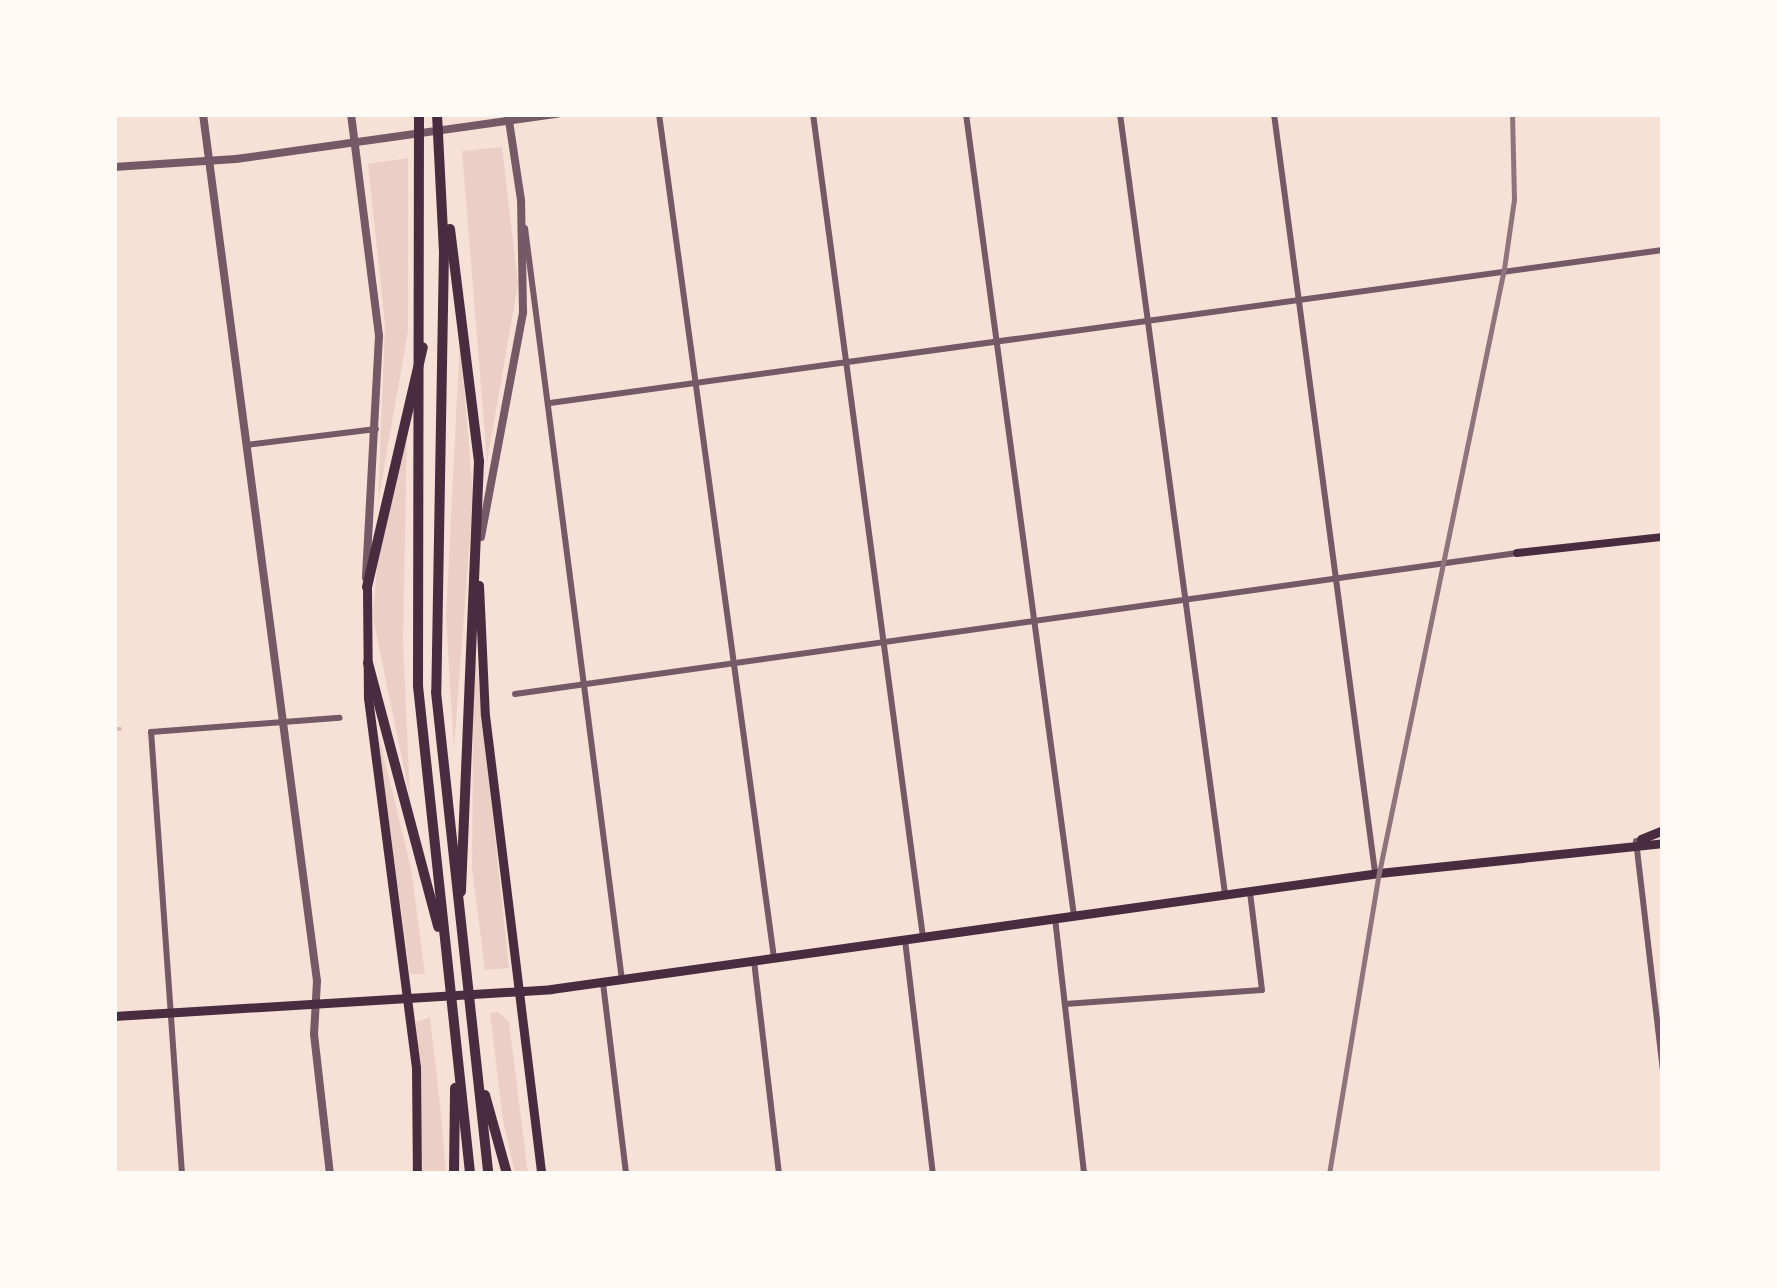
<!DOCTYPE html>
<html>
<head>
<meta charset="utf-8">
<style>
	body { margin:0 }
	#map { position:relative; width:1777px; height:1288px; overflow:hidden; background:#f7e1d7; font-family:"Nunito Sans",sans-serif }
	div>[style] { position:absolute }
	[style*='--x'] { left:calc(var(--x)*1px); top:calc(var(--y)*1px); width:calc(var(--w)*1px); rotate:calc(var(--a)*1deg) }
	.green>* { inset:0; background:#ebcfc5 }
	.stream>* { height:4.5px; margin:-2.25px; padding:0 2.25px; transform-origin:2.25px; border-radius:2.25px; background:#dcb8b0 }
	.minor>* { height:6px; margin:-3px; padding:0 3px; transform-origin:3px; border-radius:3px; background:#755966 }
	.tertiary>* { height:8px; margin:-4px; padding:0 4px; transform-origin:4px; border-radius:4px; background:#755966 }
	.secondary>* { height:8px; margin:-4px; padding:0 4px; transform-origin:4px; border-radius:4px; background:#4a2c40 }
	.primary>* { height:9px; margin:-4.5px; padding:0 4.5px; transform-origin:4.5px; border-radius:4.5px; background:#4a2c40 }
	.motorway>* { height:10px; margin:-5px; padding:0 5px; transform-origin:5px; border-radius:5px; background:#4a2c40 }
	.rail>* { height:4.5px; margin:-2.25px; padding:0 2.25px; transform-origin:2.25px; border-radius:2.25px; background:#8f747c }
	span { translate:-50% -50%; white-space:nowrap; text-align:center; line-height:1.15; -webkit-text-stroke:9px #fffaf5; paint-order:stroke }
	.frame { position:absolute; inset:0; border:117px solid #fffaf5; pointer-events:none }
</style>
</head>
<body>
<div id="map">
	<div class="green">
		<div style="clip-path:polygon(502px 147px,518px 284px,487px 462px,462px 151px)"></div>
		<div style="clip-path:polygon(408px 158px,408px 331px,378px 503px,385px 325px,368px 164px)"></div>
		<div style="clip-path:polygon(460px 336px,473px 496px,454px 749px,446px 618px)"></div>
		<div style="clip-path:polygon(407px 434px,403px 639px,410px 798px,373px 618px,378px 551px)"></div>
		<div style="clip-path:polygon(474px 639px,509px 968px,485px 970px,472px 868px)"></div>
		<div style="clip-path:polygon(375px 721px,411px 868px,425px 974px,410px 974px)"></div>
		<div style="clip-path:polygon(498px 1012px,509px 1022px,528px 1174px,515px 1174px,503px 1121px,490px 1013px)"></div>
		<div style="clip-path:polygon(430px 1017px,441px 1114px,446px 1174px,423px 1174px,416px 1022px)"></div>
	</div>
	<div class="stream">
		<div style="--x:114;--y:729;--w:6;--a:0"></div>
	</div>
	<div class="minor">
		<div style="--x:659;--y:114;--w:852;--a:82.24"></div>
		<div style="--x:813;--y:114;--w:830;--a:82.39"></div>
		<div style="--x:966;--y:114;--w:809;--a:82.33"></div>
		<div style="--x:1120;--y:114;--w:787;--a:82.33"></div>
		<div style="--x:1274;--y:114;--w:765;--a:82.41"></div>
		<div style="--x:525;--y:228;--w:758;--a:82.65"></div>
		<div style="--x:550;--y:403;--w:1123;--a:-7.83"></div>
		<div style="--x:246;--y:445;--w:131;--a:-7"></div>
		<div style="--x:515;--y:694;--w:1012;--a:-8.01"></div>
		<div style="--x:1636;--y:841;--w:232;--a:83.3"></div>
		<div style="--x:1055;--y:918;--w:258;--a:83.5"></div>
		<div style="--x:905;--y:940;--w:236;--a:83.2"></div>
		<div style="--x:754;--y:961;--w:214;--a:83.3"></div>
		<div style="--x:603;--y:983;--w:192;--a:83.1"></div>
		<div style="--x:1065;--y:1004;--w:197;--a:-4.1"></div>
		<div style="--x:1262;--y:990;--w:99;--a:-97"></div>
		<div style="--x:182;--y:1174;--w:443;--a:-94"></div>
		<div style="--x:151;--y:732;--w:189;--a:-4.3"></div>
	</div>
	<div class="tertiary">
		<div style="--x:203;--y:114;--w:874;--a:82.51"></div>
		<div style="--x:317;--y:981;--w:53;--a:93.2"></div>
		<div style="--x:314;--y:1034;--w:141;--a:83.5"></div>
		<div style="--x:351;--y:114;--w:224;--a:82.8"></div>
		<div style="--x:379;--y:336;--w:242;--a:93.1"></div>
		<div style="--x:114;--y:167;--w:122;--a:-3.8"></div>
		<div style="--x:236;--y:159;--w:324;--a:-8"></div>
		<div style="--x:481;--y:537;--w:229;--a:-79.4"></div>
		<div style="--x:523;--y:312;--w:112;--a:-91"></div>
		<div style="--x:521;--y:200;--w:87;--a:-98.6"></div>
	</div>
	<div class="secondary">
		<div style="--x:1517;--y:553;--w:147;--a:-6.3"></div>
	</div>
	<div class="primary">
		<div style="--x:479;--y:585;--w:130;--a:87.4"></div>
		<div style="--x:485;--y:715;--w:462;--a:83"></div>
		<div style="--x:367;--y:587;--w:111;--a:89.5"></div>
		<div style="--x:368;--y:698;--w:372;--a:82.6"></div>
		<div style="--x:416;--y:1067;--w:107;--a:89.5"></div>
		<div style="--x:1641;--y:839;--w:24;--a:-22"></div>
		<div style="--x:114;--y:1016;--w:438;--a:-3.5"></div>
		<div style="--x:551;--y:989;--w:836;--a:-7.98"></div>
		<div style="--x:1379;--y:873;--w:286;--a:-6"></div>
	</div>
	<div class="motorway">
		<div style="--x:419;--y:114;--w:572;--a:90.1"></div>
		<div style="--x:418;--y:686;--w:491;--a:83.9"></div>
		<div style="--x:437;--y:114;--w:137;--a:87.1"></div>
		<div style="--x:444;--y:251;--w:441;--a:91"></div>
		<div style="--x:436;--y:692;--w:485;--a:83.8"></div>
		<div style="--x:450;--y:229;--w:234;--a:82.9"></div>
		<div style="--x:479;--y:461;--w:431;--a:92.4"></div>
		<div style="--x:367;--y:587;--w:246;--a:-76.9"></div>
		<div style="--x:368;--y:663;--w:273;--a:75.1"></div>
		<div style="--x:485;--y:1095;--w:82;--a:74.4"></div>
		<div style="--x:454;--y:1174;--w:86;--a:-89.3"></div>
	</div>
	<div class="rail">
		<div style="--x:1329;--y:1174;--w:305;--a:-80.6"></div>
		<div style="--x:1379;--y:873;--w:617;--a:-78.31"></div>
		<div style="--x:1504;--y:269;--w:70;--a:-81.8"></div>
		<div style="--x:1514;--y:200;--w:86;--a:-91.3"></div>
	</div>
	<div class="frame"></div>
</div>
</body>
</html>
